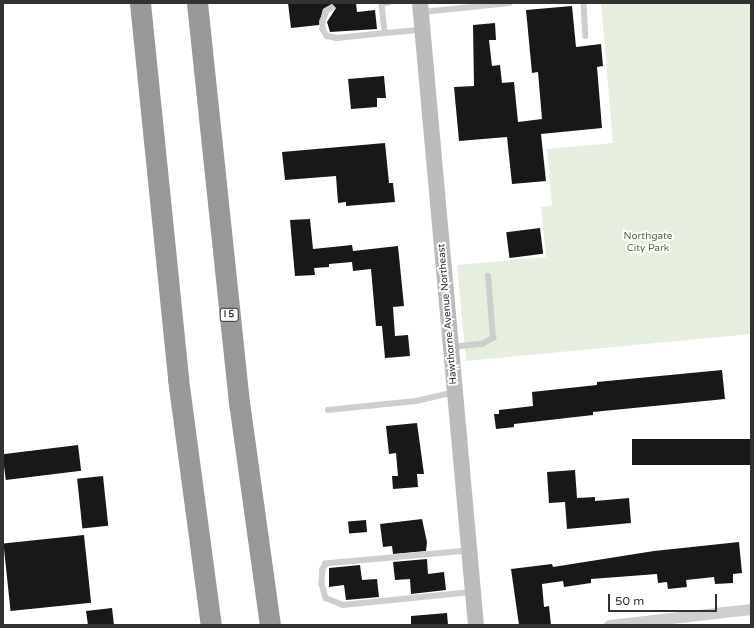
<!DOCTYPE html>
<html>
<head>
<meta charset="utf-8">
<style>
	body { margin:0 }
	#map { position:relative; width:754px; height:628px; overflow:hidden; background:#fff; font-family:"Varela Round",sans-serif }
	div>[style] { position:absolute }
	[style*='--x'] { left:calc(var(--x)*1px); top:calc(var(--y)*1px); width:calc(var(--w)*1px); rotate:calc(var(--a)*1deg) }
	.green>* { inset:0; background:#e5eedf }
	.building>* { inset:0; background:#181818; transform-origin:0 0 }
	.lane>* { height:5.5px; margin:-2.75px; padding:0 2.75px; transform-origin:2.75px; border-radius:2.75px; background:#cecece }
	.street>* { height:11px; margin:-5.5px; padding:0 5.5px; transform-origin:5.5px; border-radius:5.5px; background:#cecece }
	.secondary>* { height:16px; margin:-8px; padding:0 8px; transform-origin:8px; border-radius:8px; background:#bbb }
	.highway>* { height:21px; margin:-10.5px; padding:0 10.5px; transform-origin:10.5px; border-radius:10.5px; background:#989898 }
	span { translate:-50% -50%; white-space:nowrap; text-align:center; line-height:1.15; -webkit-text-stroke:4px #fff; paint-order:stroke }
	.shield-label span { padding:1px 3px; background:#fff; border:1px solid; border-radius:3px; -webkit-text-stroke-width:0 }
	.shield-label { font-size:9px; color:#313131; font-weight:700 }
	.park-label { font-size:10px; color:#4e6e3d }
	.street-label { font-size:10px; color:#313131 }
	.frame { position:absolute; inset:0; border:4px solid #313131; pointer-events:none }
	.scale { position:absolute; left:608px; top:594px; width:109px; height:18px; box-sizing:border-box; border:2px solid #313131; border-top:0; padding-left:5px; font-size:12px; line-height:14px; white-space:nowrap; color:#313131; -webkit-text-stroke:3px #fff; paint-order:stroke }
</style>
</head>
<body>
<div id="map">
	<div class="green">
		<div style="clip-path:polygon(601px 3px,751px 3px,751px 334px,466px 361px,457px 265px,546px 257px,541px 207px,552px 205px,547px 149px,613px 143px)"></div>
	</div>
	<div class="building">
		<div style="clip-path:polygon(288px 3px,356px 3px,357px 12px,375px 10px,377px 29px,330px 32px,327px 22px,336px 8px,332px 4px,323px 9px,319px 25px,291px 28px)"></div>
		<div style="clip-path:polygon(572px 6px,576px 47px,601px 44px,603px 66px,597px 67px,602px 128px,541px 134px,546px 181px,512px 184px,507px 137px,459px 141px,454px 87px,474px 86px,473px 25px,495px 23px,496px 40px,489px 40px,492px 66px,500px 65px,502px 83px,514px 82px,518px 122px,542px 119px,538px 72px,532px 73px,526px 10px)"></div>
		<div style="clip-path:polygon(384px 76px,386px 98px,377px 98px,377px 107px,351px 109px,348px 79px)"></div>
		<div style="clip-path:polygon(385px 143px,389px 183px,393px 183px,395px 202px,346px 206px,346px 202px,338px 203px,336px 176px,285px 180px,282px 152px)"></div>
		<div style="clip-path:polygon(310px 219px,313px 249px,352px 245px,353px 251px,398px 246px,404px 306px,393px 307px,395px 336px,408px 335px,410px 356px,385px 358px,382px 326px,376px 326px,371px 269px,353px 271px,352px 262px,329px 264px,329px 267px,314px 268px,315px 275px,295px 276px,290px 220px)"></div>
		<div style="left:540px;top:228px;width:26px;height:34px;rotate:83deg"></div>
		<div style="clip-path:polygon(722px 370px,725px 399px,593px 412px,593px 415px,514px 424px,514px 427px,496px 429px,494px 414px,499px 414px,499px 410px,533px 406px,532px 392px,597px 385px,597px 382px)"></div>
		<div style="clip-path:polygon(417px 423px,424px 474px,417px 474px,418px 487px,393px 489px,392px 476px,398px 476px,396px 453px,389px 454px,386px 426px)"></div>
		<div style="left:751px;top:439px;width:26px;height:119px;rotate:90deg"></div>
		<div style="left:78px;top:445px;width:26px;height:76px;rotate:83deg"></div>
		<div style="clip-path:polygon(575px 470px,577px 498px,595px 497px,595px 501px,629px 498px,631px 523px,567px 529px,565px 502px,549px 503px,547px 472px)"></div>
		<div style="left:103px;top:476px;width:50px;height:26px;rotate:84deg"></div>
		<div style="clip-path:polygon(422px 519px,427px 542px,426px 551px,393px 554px,392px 546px,383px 547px,380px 524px)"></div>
		<div style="left:366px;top:520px;width:12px;height:18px;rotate:85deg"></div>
		<div style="left:84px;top:535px;width:68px;height:81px;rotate:84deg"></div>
		<div style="clip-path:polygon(739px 542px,742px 573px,733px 574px,733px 583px,715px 584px,714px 577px,686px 580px,687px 587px,668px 589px,667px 582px,658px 583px,657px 574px,591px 579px,591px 583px,564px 587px,563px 581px,542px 584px,544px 607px,549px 606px,551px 625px,519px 625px,511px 569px,552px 564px,553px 567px,654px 551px)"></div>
		<div style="clip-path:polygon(427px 559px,428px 574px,444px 572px,446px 590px,411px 594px,410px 579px,395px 580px,393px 562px)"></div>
		<div style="clip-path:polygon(360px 565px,362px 580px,377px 579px,379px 597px,346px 600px,344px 585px,329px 587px,329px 568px)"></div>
		<div style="clip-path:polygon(112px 608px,114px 625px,88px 625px,86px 611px)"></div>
		<div style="clip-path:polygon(447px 613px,448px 625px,411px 625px,411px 616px)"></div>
	</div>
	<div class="lane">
		<div style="--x:389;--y:3;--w:7;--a:172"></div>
		<div style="--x:382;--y:4;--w:29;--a:84"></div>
		<div style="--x:385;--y:33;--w:37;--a:-5"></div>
		<div style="--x:584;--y:3;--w:33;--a:87"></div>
		<div style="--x:332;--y:8;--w:6;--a:149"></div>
		<div style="--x:327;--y:11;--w:11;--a:112"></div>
		<div style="--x:323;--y:21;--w:8;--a:90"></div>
		<div style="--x:323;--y:29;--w:8;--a:60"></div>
		<div style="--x:327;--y:36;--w:10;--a:11"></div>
		<div style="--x:337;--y:38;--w:48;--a:-5.9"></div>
		<div style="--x:423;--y:12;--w:87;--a:-5.9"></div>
		<div style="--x:451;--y:347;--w:31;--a:-6"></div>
		<div style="--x:482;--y:344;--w:13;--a:-29"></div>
		<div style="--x:493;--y:338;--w:62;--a:-94.6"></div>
		<div style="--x:328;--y:410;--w:88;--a:-5.8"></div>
		<div style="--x:416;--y:401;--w:40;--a:-13"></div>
		<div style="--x:468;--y:551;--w:143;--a:174.8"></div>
		<div style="--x:326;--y:564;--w:6;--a:121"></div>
		<div style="--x:323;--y:569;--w:15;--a:94"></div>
		<div style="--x:322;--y:584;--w:15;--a:74"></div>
		<div style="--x:326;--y:598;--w:18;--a:22"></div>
		<div style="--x:343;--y:605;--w:129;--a:-5.8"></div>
	</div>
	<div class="street">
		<div style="--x:609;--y:625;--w:143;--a:-6.4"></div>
	</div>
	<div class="secondary">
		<div style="--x:420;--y:3;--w:625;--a:84.86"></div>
	</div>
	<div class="highway">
		<div style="--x:140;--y:3;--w:378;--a:84.2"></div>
		<div style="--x:178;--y:379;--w:248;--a:82.4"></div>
		<div style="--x:197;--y:3;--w:401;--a:84"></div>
		<div style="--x:239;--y:402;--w:225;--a:82.1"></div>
	</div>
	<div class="shield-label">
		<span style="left:229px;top:315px">I 5</span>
	</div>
	<div class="park-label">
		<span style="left:648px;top:242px">Northgate<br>City Park</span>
	</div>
	<div class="street-label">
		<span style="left:448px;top:314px;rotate:-95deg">Hawthorne Avenue Northeast</span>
	</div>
	<div class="frame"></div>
	<div class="scale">50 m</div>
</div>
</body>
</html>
